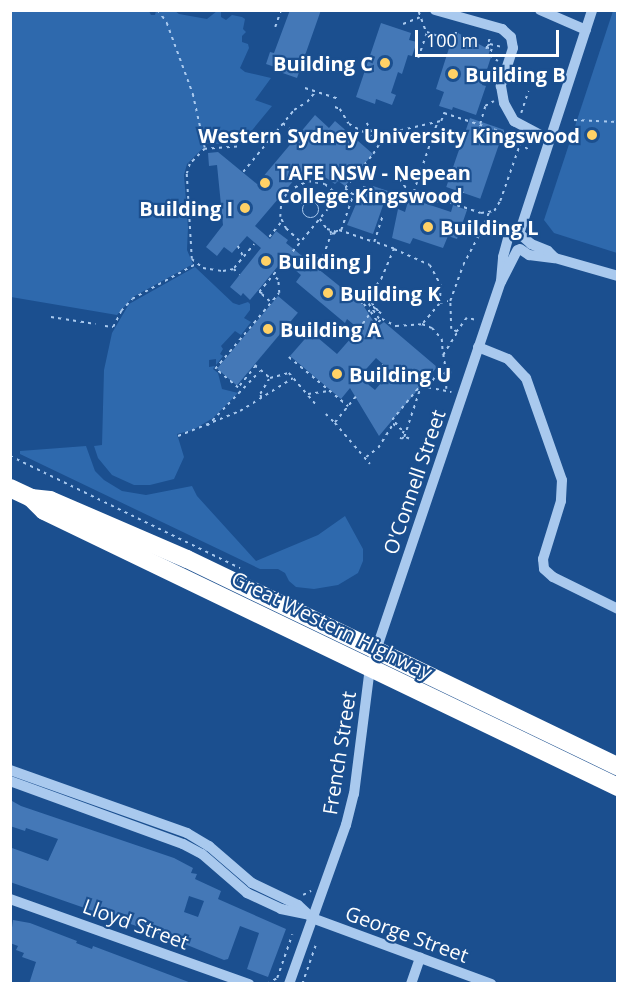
<!DOCTYPE html>
<html>
<head>
<meta charset="utf-8">
<style>
	body { margin:0 }
	#map { position:relative; width:628px; height:994px; overflow:hidden; background:#1b4f8f; font-family:"Open Sans",sans-serif }
	div>[style] { position:absolute }
	[style*='--x'] { left:calc(var(--x)*1px); top:calc(var(--y)*1px); width:calc(var(--w)*1px); rotate:calc(var(--a)*1deg) }
	.green>* { inset:0; background:#2e69ad }
	.building>* { inset:0; background:#4478b7; transform-origin:0 0 }
	.path>* { height:1.5px; margin-top:-0.75px; transform-origin:0; background:repeating-linear-gradient(90deg,#a9c9ee 0 3px,transparent 0 7.5px) }
	.path>.ring { margin:-0.75px; padding:0; box-sizing:content-box; background:none; border:1.5px solid #a9c9ee; border-radius:50% }
	.minor>* { height:10px; margin:-5px; padding:0 5px; transform-origin:5px; border-radius:5px; background:#a9c9ee }
	.highway>* { height:18px; margin:-9px; padding:0 9px; transform-origin:9px; border-radius:9px; background:#fff }
	.path-bridge>* { height:1.5px; margin-top:-0.75px; transform-origin:0; background:repeating-linear-gradient(90deg,#a9c9ee 0 3px,transparent 0 7.5px) }
	.dots>* { width:16px; height:16px; translate:-50% -50%; box-sizing:border-box; border:3px solid #1b4f8f; border-radius:50% }
	span { translate:-50% -50%; white-space:nowrap; text-align:center; line-height:1.15; -webkit-text-stroke:4.5px #1b4f8f; paint-order:stroke }
	.poi-label { font-size:20px; color:#fff; font-weight:700 }
	.right { translate:-100% -50%; text-align:right }
	.left { translate:0 -50%; text-align:left }
	.street-label { font-size:20px; color:#fff }
	.frame { position:absolute; inset:0; border:12px solid #fff; pointer-events:none }
	.scale { position:absolute; left:415px; top:30px; width:144px; height:27px; box-sizing:border-box; border:3px solid #fff; border-top:0; padding-left:8px; font-size:18px; line-height:21px; white-space:nowrap; color:#fff; -webkit-text-stroke:4px #1b4f8f; paint-order:stroke }
</style>
</head>
<body>
<div id="map">
	<div class="green">
		<div style="clip-path:polygon(149px 11px,151px 15px,155px 15px,156px 11px,175px 11px,179px 14px,207px 19px,217px 11px,221px 11px,221px 17px,226px 20px,232px 15px,242px 17px,245px 19px,243px 29px,246px 32px,242px 36px,242px 42px,248px 44px,249px 48px,240px 68px,245px 72px,271px 78px,255px 100px,272px 106px,244px 140px,236px 144px,203px 144px,203px 148px,187px 164px,184px 175px,188px 227px,187px 250px,193px 264px,133px 297px,117px 315px,11px 297px,11px 11px)"></div>
		<div style="clip-path:polygon(613px 11px,618px 11px,617px 253px,554px 233px,544px 220px)"></div>
		<div style="clip-path:polygon(195px 267px,233px 303px,239px 305px,248px 302px,250px 304px,250px 310px,244px 318px,251px 322px,241px 335px,235px 331px,221px 346px,223px 349px,220px 354px,223px 356px,216px 365px,216px 359px,209px 360px,209px 367px,215px 366px,213px 369px,218px 373px,222px 389px,238px 393px,213px 418px,193px 430px,177px 434px,184px 457px,174px 479px,150px 485px,134px 485px,112px 475px,98px 458px,94px 446px,102px 445px,104px 370px,112px 333px,129px 304px)"></div>
		<div style="clip-path:polygon(86px 446px,95px 471px,104px 480px,122px 491px,146px 495px,192px 486px,197px 496px,256px 561px,318px 535px,345px 516px,363px 549px,363px 561px,358px 573px,338px 585px,314px 589px,296px 587px,289px 581px,285px 573px,278px 569px,260px 569px,20px 454px,20px 451px)"></div>
	</div>
	<div class="building">
		<div style="clip-path:polygon(290px 10px,321px 10px,297px 78px,274px 70px,275px 67px,266px 64px,270px 52px,274px 53px)"></div>
		<div style="clip-path:polygon(381px 23px,411px 33px,409px 40px,417px 42px,412px 56px,408px 55px,402px 74px,398px 72px,391px 93px,396px 95px,392px 105px,376px 99px,375px 104px,356px 97px)"></div>
		<div style="clip-path:polygon(458px 33px,490px 50px,488px 56px,491px 57px,482px 85px,486px 86px,476px 115px,453px 107px,452px 110px,439px 106px,444px 92px,436px 89px,450px 45px,454px 46px)"></div>
		<div style="clip-path:polygon(evenodd,315px 115px,329px 128px,335px 121px,373px 154px,345px 186px,338px 181px,335px 184px,316px 171px,309px 179px,301px 172px,255px 226px,270px 239px,276px 231px,288px 240px,286px 243px,363px 305px,377px 327px,384px 322px,437px 367px,379px 436px,350px 388px,341px 399px,290px 356px,311px 332px,337px 354px,359px 329px,347px 319px,345px 323px,296px 282px,301px 275px,283px 260px,250px 300px,243px 293px,241px 296px,230px 287px,261px 248px,247px 236px,232px 253px,224px 247px,217px 256px,206px 247px,223px 225px,217px 165px,209px 166px,208px 153px,218px 152px,257px 184px,315px 115px,376px 358px,391px 371px,375px 390px,359px 377px,376px 358px)"></div>
		<div style="left:470px;top:118px;width:36px;height:73px;rotate:19deg"></div>
		<div style="clip-path:polygon(373px 186px,388px 191px,373px 234px,347px 225px,362px 190px,371px 193px)"></div>
		<div style="clip-path:polygon(409px 198px,451px 212px,453px 205px,467px 210px,457px 239px,448px 236px,443px 248px,413px 238px,410px 244px,392px 238px,398px 209px,405px 212px)"></div>
		<div style="left:278px;top:296px;width:26px;height:95px;rotate:40deg"></div>
		<div style="clip-path:polygon(evenodd,12px 801px,21px 806px,174px 858px,193px 868px,191px 873px,197px 874px,195px 879px,221px 891px,218px 899px,286px 929px,268px 977px,247px 969px,259px 933px,240px 926px,228px 959px,224px 960px,165px 936px,10px 882px,12px 848px,48px 861px,58px 839px,26px 828px,25px 831px,10px 826px,12px 801px,189px 896px,204px 901px,198px 917px,184px 912px,189px 896px)"></div>
		<div style="clip-path:polygon(13px 920px,30px 923px,77px 941px,76px 943px,92px 949px,93px 946px,194px 984px,29px 984px,36px 962px,22px 957px,24px 953px,16px 950px,18px 946px,10px 943px)"></div>
	</div>
	<div class="path">
		<div style="--x:158;--y:10;--w:16;--a:55"></div>
		<div style="--x:167;--y:23;--w:76;--a:69.9"></div>
		<div style="--x:193;--y:94;--w:55;--a:77.5"></div>
		<div style="--x:419;--y:12;--w:20;--a:70"></div>
		<div style="--x:403;--y:24;--w:18;--a:-22"></div>
		<div style="--x:275;--y:27;--w:18;--a:-71"></div>
		<div style="--x:487;--y:46;--w:4;--a:-34"></div>
		<div style="--x:490;--y:44;--w:12;--a:14"></div>
		<div style="--x:486;--y:47;--w:6;--a:18"></div>
		<div style="--x:492;--y:49;--w:6;--a:108"></div>
		<div style="--x:490;--y:55;--w:10;--a:37"></div>
		<div style="--x:486;--y:49;--w:13;--a:-72"></div>
		<div style="--x:418;--y:58;--w:28;--a:-71"></div>
		<div style="--x:427;--y:32;--w:20;--a:20"></div>
		<div style="--x:446;--y:39;--w:10;--a:-24"></div>
		<div style="--x:455;--y:35;--w:7;--a:-74"></div>
		<div style="--x:486;--y:73;--w:6;--a:18"></div>
		<div style="--x:305;--y:88;--w:35;--a:18"></div>
		<div style="--x:335;--y:107;--w:5;--a:22"></div>
		<div style="--x:340;--y:109;--w:17;--a:59"></div>
		<div style="--x:349;--y:124;--w:35;--a:29"></div>
		<div style="--x:521;--y:113;--w:23;--a:-72"></div>
		<div style="--x:574;--y:120;--w:44;--a:2.6"></div>
		<div style="--x:283;--y:123;--w:18;--a:41"></div>
		<div style="--x:367;--y:123;--w:11;--a:63"></div>
		<div style="--x:480;--y:124;--w:19;--a:-74"></div>
		<div style="--x:485;--y:106;--w:10;--a:-29"></div>
		<div style="--x:513;--y:139;--w:22;--a:34"></div>
		<div style="--x:237;--y:147;--w:32;--a:176"></div>
		<div style="--x:205;--y:149;--w:21;--a:135"></div>
		<div style="--x:190;--y:164;--w:10;--a:107"></div>
		<div style="--x:187;--y:174;--w:85;--a:86.6"></div>
		<div style="--x:192;--y:259;--w:14;--a:39"></div>
		<div style="--x:203;--y:268;--w:20;--a:9"></div>
		<div style="--x:223;--y:271;--w:11;--a:-10"></div>
		<div style="--x:234;--y:269;--w:8;--a:45"></div>
		<div style="--x:243;--y:172;--w:80;--a:-50.6"></div>
		<div style="--x:294;--y:110;--w:15;--a:-32"></div>
		<div style="--x:307;--y:102;--w:13;--a:-51"></div>
		<div style="--x:400;--y:179;--w:14;--a:56"></div>
		<div style="--x:408;--y:191;--w:36;--a:19"></div>
		<div style="--x:289;--y:192;--w:21;--a:39"></div>
		<div style="--x:353;--y:195;--w:13;--a:-39"></div>
		<div style="--x:363;--y:187;--w:9;--a:18"></div>
		<div style="--x:411;--y:199;--w:80;--a:-71.1"></div>
		<div style="--x:443;--y:200;--w:40;--a:18.9"></div>
		<div style="--x:481;--y:213;--w:13;--a:-9"></div>
		<div style="--x:494;--y:211;--w:12;--a:-59"></div>
		<div style="--x:500;--y:201;--w:60;--a:-70.7"></div>
		<div class="ring" style="left:303px;top:202px;width:14.5px;height:14.5px"></div>
		<div style="--x:458;--y:207;--w:16;--a:-72"></div>
		<div style="--x:320;--y:219;--w:12;--a:55"></div>
		<div style="--x:327;--y:229;--w:8;--a:14"></div>
		<div style="--x:335;--y:231;--w:3;--a:90"></div>
		<div style="--x:335;--y:234;--w:4;--a:180"></div>
		<div style="--x:331;--y:234;--w:3;--a:-108"></div>
		<div style="--x:341;--y:230;--w:37;--a:-71"></div>
		<div style="--x:353;--y:195;--w:10;--a:-143"></div>
		<div style="--x:335;--y:232;--w:4;--a:-27"></div>
		<div style="--x:339;--y:230;--w:37;--a:19"></div>
		<div style="--x:374;--y:242;--w:26;--a:-72"></div>
		<div style="--x:269;--y:237;--w:19;--a:-51"></div>
		<div style="--x:299;--y:241;--w:18;--a:-137"></div>
		<div style="--x:286;--y:229;--w:13;--a:-117"></div>
		<div style="--x:280;--y:217;--w:14;--a:-86"></div>
		<div style="--x:281;--y:203;--w:14;--a:-60"></div>
		<div style="--x:288;--y:191;--w:22;--a:-27"></div>
		<div style="--x:308;--y:181;--w:17;--a:10"></div>
		<div style="--x:325;--y:184;--w:16;--a:40"></div>
		<div style="--x:238;--y:246;--w:11;--a:63"></div>
		<div style="--x:394;--y:249;--w:39;--a:24"></div>
		<div style="--x:430;--y:265;--w:24;--a:62"></div>
		<div style="--x:441;--y:286;--w:17;--a:93"></div>
		<div style="--x:440;--y:303;--w:8;--a:-14"></div>
		<div style="--x:312;--y:263;--w:7;--a:-56"></div>
		<div style="--x:316;--y:257;--w:5;--a:37"></div>
		<div style="--x:320;--y:260;--w:5;--a:-53"></div>
		<div style="--x:323;--y:256;--w:23;--a:-70"></div>
		<div style="--x:234;--y:268;--w:31;--a:-50"></div>
		<div style="--x:262;--y:294;--w:4;--a:-146"></div>
		<div style="--x:259;--y:292;--w:179;--a:-50.4"></div>
		<div style="--x:373;--y:154;--w:19;--a:-58"></div>
		<div style="--x:383;--y:138;--w:12;--a:-31"></div>
		<div style="--x:393;--y:132;--w:49;--a:-12.9"></div>
		<div style="--x:441;--y:121;--w:9;--a:-69"></div>
		<div style="--x:444;--y:113;--w:64;--a:18.2"></div>
		<div style="--x:505;--y:133;--w:9;--a:36"></div>
		<div style="--x:512;--y:138;--w:6;--a:-59"></div>
		<div style="--x:367;--y:297;--w:23;--a:-52"></div>
		<div style="--x:381;--y:279;--w:33;--a:-67"></div>
		<div style="--x:394;--y:249;--w:21;--a:-161"></div>
		<div style="--x:361;--y:304;--w:9;--a:-49"></div>
		<div style="--x:367;--y:297;--w:22;--a:51"></div>
		<div style="--x:381;--y:314;--w:16;--a:-140"></div>
		<div style="--x:369;--y:304;--w:19;--a:55"></div>
		<div style="--x:364;--y:304;--w:10;--a:53"></div>
		<div style="--x:51;--y:317;--w:45;--a:9"></div>
		<div style="--x:474;--y:320;--w:7;--a:-164"></div>
		<div style="--x:467;--y:318;--w:17;--a:126"></div>
		<div style="--x:457;--y:332;--w:7;--a:-153"></div>
		<div style="--x:451;--y:329;--w:28;--a:-92"></div>
		<div style="--x:450;--y:301;--w:38;--a:-70"></div>
		<div style="--x:463;--y:265;--w:40;--a:-62"></div>
		<div style="--x:482;--y:230;--w:19;--a:-69"></div>
		<div style="--x:423;--y:323;--w:25;--a:-50"></div>
		<div style="--x:105;--y:326;--w:8;--a:7"></div>
		<div style="--x:113;--y:327;--w:18;--a:-63"></div>
		<div style="--x:121;--y:311;--w:16;--a:-47"></div>
		<div style="--x:132;--y:299;--w:73;--a:-28.7"></div>
		<div style="--x:358;--y:330;--w:22;--a:-54"></div>
		<div style="--x:371;--y:312;--w:12;--a:55"></div>
		<div style="--x:378;--y:322;--w:5;--a:-37"></div>
		<div style="--x:382;--y:319;--w:16;--a:27"></div>
		<div style="--x:396;--y:326;--w:26;--a:-4"></div>
		<div style="--x:422;--y:324;--w:11;--a:22"></div>
		<div style="--x:432;--y:328;--w:15;--a:48"></div>
		<div style="--x:442;--y:339;--w:16;--a:86"></div>
		<div style="--x:289;--y:357;--w:77;--a:39.7"></div>
		<div style="--x:255;--y:365;--w:20;--a:41"></div>
		<div style="--x:270;--y:378;--w:20;--a:-15"></div>
		<div style="--x:289;--y:373;--w:45;--a:49.5"></div>
		<div style="--x:256;--y:366;--w:28;--a:129"></div>
		<div style="--x:238;--y:388;--w:30;--a:-140"></div>
		<div style="--x:215;--y:369;--w:99;--a:-49.9"></div>
		<div style="--x:279;--y:293;--w:13;--a:-94"></div>
		<div style="--x:278;--y:280;--w:6;--a:-141"></div>
		<div style="--x:452;--y:373;--w:6;--a:-171"></div>
		<div style="--x:446;--y:372;--w:17;--a:-100"></div>
		<div style="--x:443;--y:355;--w:26;--a:-58"></div>
		<div style="--x:419;--y:382;--w:4;--a:63"></div>
		<div style="--x:421;--y:386;--w:31;--a:11"></div>
		<div style="--x:367;--y:384;--w:25;--a:-50"></div>
		<div style="--x:429;--y:387;--w:18;--a:-61"></div>
		<div style="--x:438;--y:371;--w:10;--a:79"></div>
		<div style="--x:440;--y:381;--w:10;--a:-61"></div>
		<div style="--x:446;--y:389;--w:16;--a:-90"></div>
		<div style="--x:308;--y:394;--w:21;--a:-8"></div>
		<div style="--x:356;--y:397;--w:33;--a:129"></div>
		<div style="--x:335;--y:423;--w:54;--a:49.5"></div>
		<div style="--x:261;--y:398;--w:4;--a:-104"></div>
		<div style="--x:260;--y:394;--w:17;--a:-59"></div>
		<div style="--x:326;--y:414;--w:13;--a:45"></div>
		<div style="--x:397;--y:425;--w:7;--a:-135"></div>
		<div style="--x:392;--y:420;--w:44;--a:-50.5"></div>
		<div style="--x:207;--y:426;--w:76;--a:-46.1"></div>
		<div style="--x:178;--y:436;--w:67;--a:-22"></div>
		<div style="--x:240;--y:411;--w:62;--a:-31.9"></div>
		<div style="--x:409;--y:439;--w:5;--a:-158"></div>
		<div style="--x:404;--y:437;--w:54;--a:-71.6"></div>
		<div style="--x:10;--y:456;--w:256;--a:26"></div>
		<div style="--x:366;--y:457;--w:15;--a:-37"></div>
		<div style="--x:378;--y:448;--w:28;--a:-58"></div>
		<div style="--x:393;--y:424;--w:13;--a:32"></div>
		<div style="--x:404;--y:431;--w:9;--a:111"></div>
		<div style="--x:401;--y:439;--w:4;--a:-34"></div>
		<div style="--x:303;--y:895;--w:9;--a:-27"></div>
		<div style="--x:267;--y:984;--w:12;--a:-31"></div>
		<div style="--x:277;--y:978;--w:46;--a:-70.8"></div>
		<div style="--x:302;--y:984;--w:42;--a:-70.7"></div>
	</div>
	<div class="minor">
		<div style="--x:435;--y:10;--w:70;--a:15.8"></div>
		<div style="--x:502;--y:29;--w:12;--a:42"></div>
		<div style="--x:511;--y:37;--w:11;--a:80"></div>
		<div style="--x:513;--y:48;--w:40;--a:108"></div>
		<div style="--x:501;--y:86;--w:17;--a:80"></div>
		<div style="--x:504;--y:103;--w:21;--a:61"></div>
		<div style="--x:514;--y:121;--w:40;--a:28"></div>
		<div style="--x:540;--y:10;--w:50;--a:23.5"></div>
		<div style="--x:519;--y:234;--w:236;--a:-71.9"></div>
		<div style="--x:520;--y:249;--w:11;--a:34"></div>
		<div style="--x:529;--y:255;--w:26;--a:7"></div>
		<div style="--x:555;--y:258;--w:66;--a:15.9"></div>
		<div style="--x:501;--y:281;--w:24;--a:-85"></div>
		<div style="--x:503;--y:257;--w:20;--a:-75"></div>
		<div style="--x:508;--y:238;--w:6;--a:-45"></div>
		<div style="--x:512;--y:234;--w:8;--a:0"></div>
		<div style="--x:520;--y:234;--w:15;--a:42"></div>
		<div style="--x:531;--y:244;--w:18;--a:22"></div>
		<div style="--x:548;--y:251;--w:10;--a:45"></div>
		<div style="--x:478;--y:347;--w:32;--a:22"></div>
		<div style="--x:508;--y:359;--w:26;--a:47"></div>
		<div style="--x:526;--y:378;--w:108;--a:70.6"></div>
		<div style="--x:562;--y:480;--w:21;--a:93"></div>
		<div style="--x:561;--y:501;--w:61;--a:107.2"></div>
		<div style="--x:543;--y:559;--w:10;--a:84"></div>
		<div style="--x:544;--y:569;--w:12;--a:42"></div>
		<div style="--x:553;--y:577;--w:72;--a:26.2"></div>
		<div style="--x:10;--y:770;--w:188;--a:19.6"></div>
		<div style="--x:187;--y:833;--w:26;--a:31"></div>
		<div style="--x:209;--y:846;--w:57;--a:40.7"></div>
		<div style="--x:252;--y:883;--w:51;--a:25.6"></div>
		<div style="--x:298;--y:905;--w:19;--a:43"></div>
		<div style="--x:312;--y:918;--w:191;--a:20.2"></div>
		<div style="--x:10;--y:781;--w:184;--a:20"></div>
		<div style="--x:183;--y:844;--w:21;--a:28"></div>
		<div style="--x:202;--y:854;--w:60;--a:40.9"></div>
		<div style="--x:247;--y:893;--w:38;--a:25"></div>
		<div style="--x:281;--y:909;--w:25;--a:12"></div>
		<div style="--x:10;--y:899;--w:254;--a:19.6"></div>
		<div style="--x:289;--y:984;--w:169;--a:-70.3"></div>
		<div style="--x:346;--y:825;--w:32;--a:-76"></div>
		<div style="--x:354;--y:794;--w:127;--a:-82.8"></div>
		<div style="--x:370;--y:668;--w:408;--a:-71.3"></div>
		<div style="--x:501;--y:282;--w:36;--a:-63"></div>
		<div style="--x:411;--y:984;--w:28;--a:-71"></div>
	</div>
	<div class="highway">
		<div style="--x:10;--y:488;--w:23;--a:25"></div>
		<div style="--x:31;--y:498;--w:18;--a:45"></div>
		<div style="--x:44;--y:511;--w:637;--a:25.68"></div>
		<div style="--x:31;--y:498;--w:19;--a:6"></div>
		<div style="--x:50;--y:500;--w:149;--a:23.3"></div>
		<div style="--x:187;--y:559;--w:478;--a:25.7"></div>
	</div>
	<div class="path-bridge">
		<div style="--x:262;--y:294;--w:13;--a:42"></div>
	</div>
	<div class="dots">
		<div style="left:385px;top:63px;background:#ffd166"></div>
		<div style="left:453px;top:74px;background:#ffd166"></div>
		<div style="left:592px;top:135px;background:#ffd166"></div>
		<div style="left:265px;top:183px;background:#ffd166"></div>
		<div style="left:245px;top:208px;background:#ffd166"></div>
		<div style="left:428px;top:227px;background:#ffd166"></div>
		<div style="left:266px;top:261px;background:#ffd166"></div>
		<div style="left:328px;top:293px;background:#ffd166"></div>
		<div style="left:268px;top:329px;background:#ffd166"></div>
		<div style="left:337px;top:374px;background:#ffd166"></div>
	</div>
	<div class="poi-label">
		<span class="right" style="left:373px;top:63px">Building C</span>
		<span class="left" style="left:465px;top:74px">Building B</span>
		<span class="right" style="left:580px;top:135px">Western Sydney University Kingswood</span>
		<span class="left" style="left:277px;top:184px">TAFE NSW - Nepean<br>College Kingswood</span>
		<span class="right" style="left:233px;top:208px">Building I</span>
		<span class="left" style="left:440px;top:227px">Building L</span>
		<span class="left" style="left:278px;top:261px">Building J</span>
		<span class="left" style="left:340px;top:293px">Building K</span>
		<span class="left" style="left:280px;top:329px">Building A</span>
		<span class="left" style="left:349px;top:374px">Building U</span>
	</div>
	<div class="street-label">
		<span style="left:414px;top:482px;rotate:-71deg">O'Connell Street</span>
		<span style="left:332px;top:625px;rotate:26deg">Great Western Highway</span>
		<span style="left:339px;top:753px;rotate:-81deg">French Street</span>
		<span style="left:136px;top:924px;rotate:20deg">Lloyd Street</span>
		<span style="left:407px;top:934px;rotate:20deg">George Street</span>
	</div>
	<div class="frame"></div>
	<div class="scale">100 m</div>
</div>
</body>
</html>
